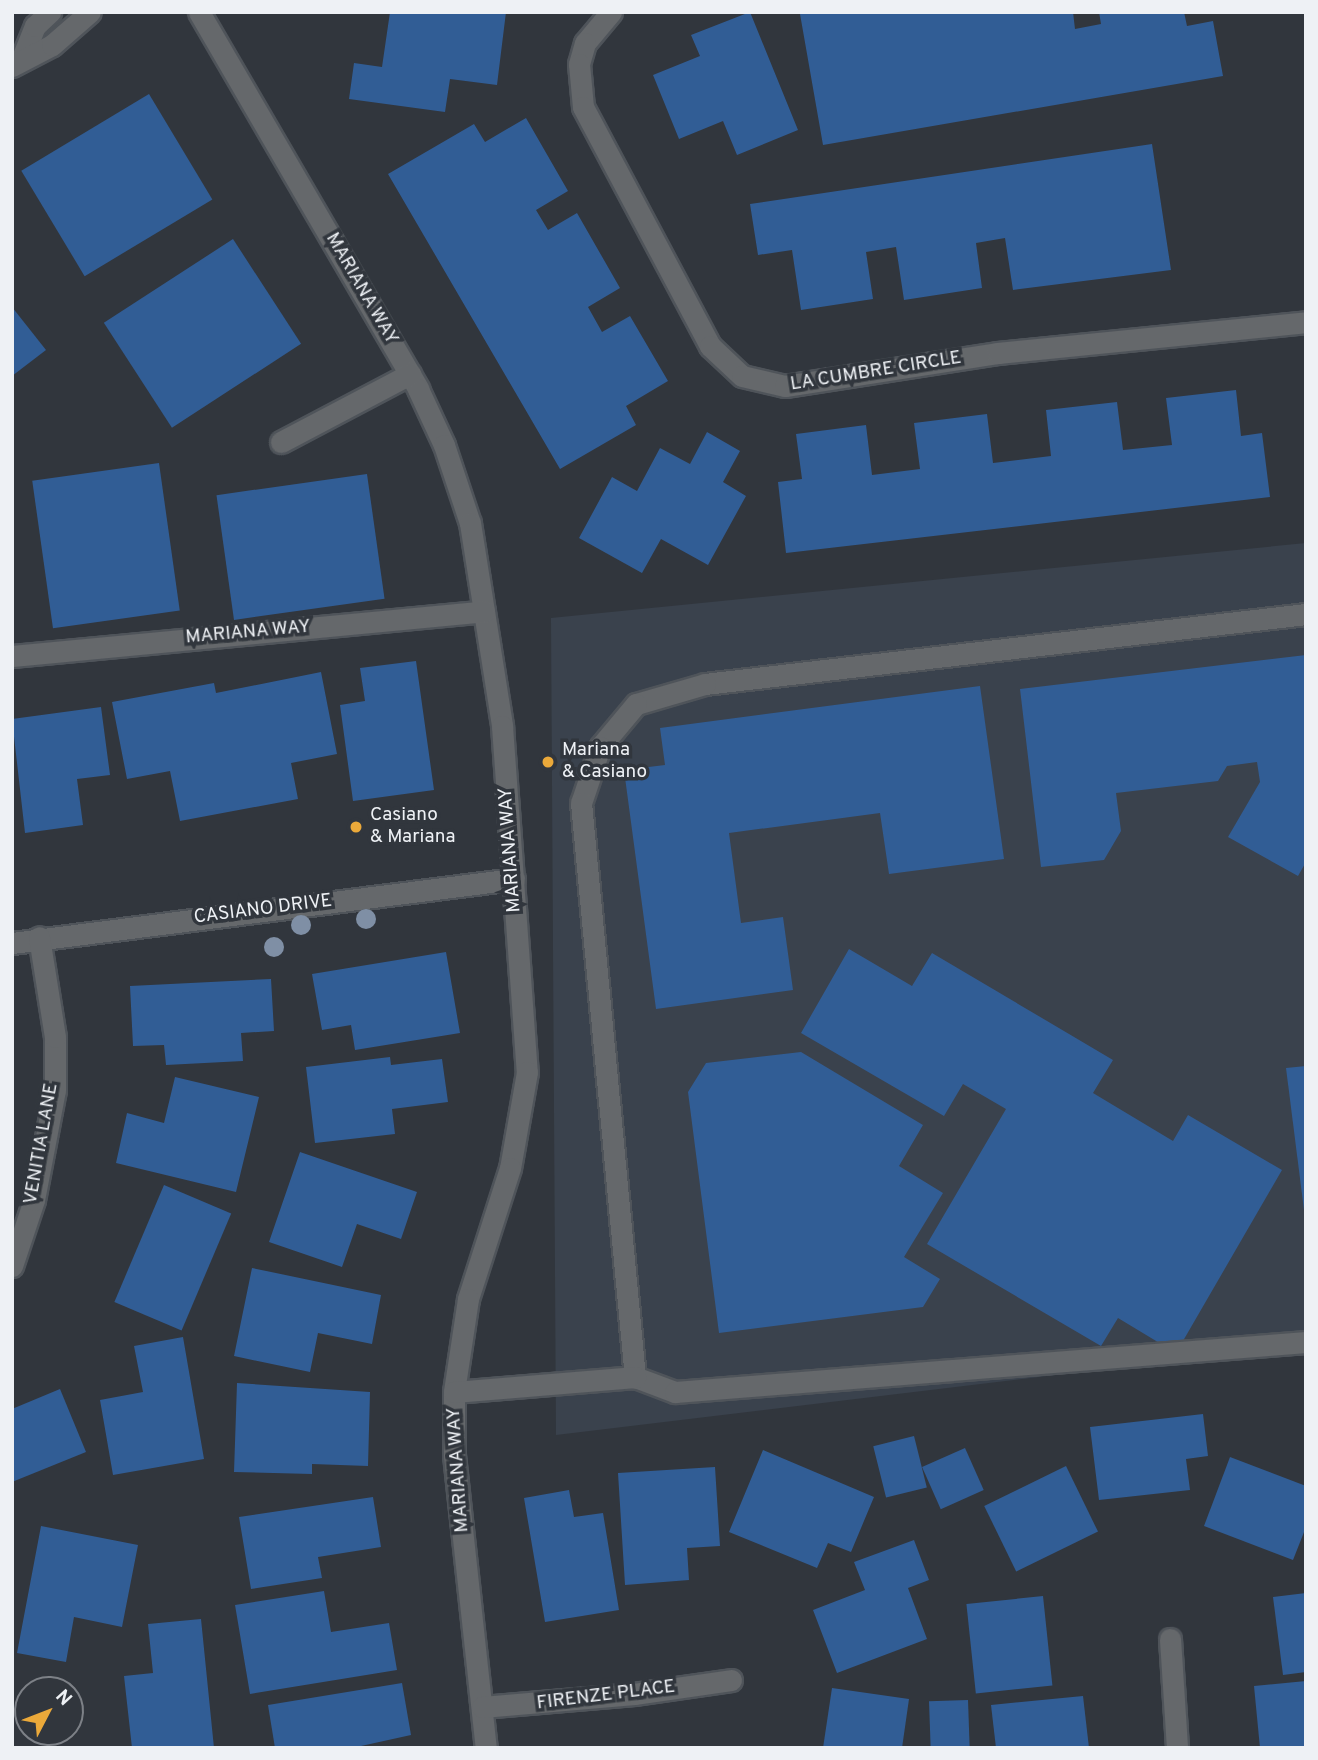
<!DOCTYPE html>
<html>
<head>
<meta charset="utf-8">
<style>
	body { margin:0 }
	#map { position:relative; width:1318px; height:1760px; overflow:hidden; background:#31363d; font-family:Overpass,sans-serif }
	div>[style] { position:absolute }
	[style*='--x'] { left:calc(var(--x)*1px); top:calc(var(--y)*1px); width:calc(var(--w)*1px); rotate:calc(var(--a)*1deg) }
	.built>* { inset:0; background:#3a424d }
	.building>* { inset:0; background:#315d95; transform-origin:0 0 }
	.roads { filter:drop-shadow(2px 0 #4f545a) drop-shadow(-2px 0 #4f545a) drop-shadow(0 2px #4f545a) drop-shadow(0 -2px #4f545a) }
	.minor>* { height:21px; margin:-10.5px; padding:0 10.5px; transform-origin:10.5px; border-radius:10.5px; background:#65686b }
	.trees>* { width:20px; height:20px; margin:-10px; border-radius:50%; background:#7f8fa5 }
	.dots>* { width:19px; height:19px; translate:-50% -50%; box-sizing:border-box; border:4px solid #31363d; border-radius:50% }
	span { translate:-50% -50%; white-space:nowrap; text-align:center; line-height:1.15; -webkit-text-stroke:7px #31363d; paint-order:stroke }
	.street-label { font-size:19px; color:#eef1f5 }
	.poi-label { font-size:19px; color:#eef1f5 }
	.left { translate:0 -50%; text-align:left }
	.frame { position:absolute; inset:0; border:14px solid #eef1f5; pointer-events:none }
	.north { position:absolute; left:14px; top:1676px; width:70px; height:70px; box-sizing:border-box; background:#31363d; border:2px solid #7d8187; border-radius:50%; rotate:48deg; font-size:19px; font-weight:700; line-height:28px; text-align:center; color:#eef1f5 }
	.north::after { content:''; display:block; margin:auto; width:24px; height:32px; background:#eba93a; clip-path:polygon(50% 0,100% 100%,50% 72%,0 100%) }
</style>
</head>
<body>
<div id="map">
	<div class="built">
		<div style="clip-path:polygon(1306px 543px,1306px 1345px,556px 1435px,551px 618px)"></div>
	</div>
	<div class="building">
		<div style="clip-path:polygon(390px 12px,506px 12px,497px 85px,450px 79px,445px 112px,349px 99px,354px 63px,382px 67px)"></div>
		<div style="clip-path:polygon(750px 12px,798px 130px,737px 155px,723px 121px,679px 139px,653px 75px,700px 56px,691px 35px)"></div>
		<div style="clip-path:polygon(813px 12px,1073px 12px,1075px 29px,1101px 24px,1099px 12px,1184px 12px,1187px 26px,1213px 21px,1223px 76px,823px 145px,800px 14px)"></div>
		<div style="left:149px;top:94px;width:123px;height:149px;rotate:59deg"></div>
		<div style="clip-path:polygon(526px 118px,568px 191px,536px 210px,548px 230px,577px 213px,620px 288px,588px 307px,602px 332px,630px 316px,668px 381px,626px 406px,636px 425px,560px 469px,388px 174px,474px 124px,485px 142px)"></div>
		<div style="clip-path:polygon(1152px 144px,1171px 270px,1013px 290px,1005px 238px,976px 243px,982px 288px,904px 300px,896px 247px,866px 252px,873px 299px,801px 310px,792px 250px,758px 255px,750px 204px)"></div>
		<div style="left:233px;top:239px;width:125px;height:154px;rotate:57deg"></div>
		<div style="clip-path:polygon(12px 307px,46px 350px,12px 376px)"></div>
		<div style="clip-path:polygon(1236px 390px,1241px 436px,1262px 433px,1270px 497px,786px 553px,778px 482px,802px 479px,796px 434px,866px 425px,872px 475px,920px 469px,914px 423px,987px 414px,993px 463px,1051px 456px,1046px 410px,1117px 402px,1123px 450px,1172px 445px,1166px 398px)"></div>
		<div style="clip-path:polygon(707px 432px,740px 451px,723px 482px,746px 496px,708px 565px,661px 539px,642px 573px,579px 538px,612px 477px,637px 491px,660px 448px,690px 464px)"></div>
		<div style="left:159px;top:463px;width:149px;height:128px;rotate:82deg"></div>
		<div style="left:367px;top:474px;width:126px;height:152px;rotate:82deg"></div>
		<div style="clip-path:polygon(1306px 655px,1306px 862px,1298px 876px,1228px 837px,1260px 782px,1257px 762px,1227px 766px,1218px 781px,1116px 793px,1121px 831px,1104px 860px,1041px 867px,1020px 689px)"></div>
		<div style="clip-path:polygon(416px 661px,434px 790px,353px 801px,340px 705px,365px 701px,360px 668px)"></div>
		<div style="clip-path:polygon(321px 672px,337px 754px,291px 763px,298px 799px,180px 821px,170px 771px,127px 779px,112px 702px,214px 683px,216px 693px)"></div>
		<div style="clip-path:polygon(980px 686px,1004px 859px,889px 874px,880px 813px,729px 833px,741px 923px,783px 917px,793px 990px,656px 1009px,624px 770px,665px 765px,660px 728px)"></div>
		<div style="clip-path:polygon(101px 707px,110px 775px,77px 779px,83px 825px,25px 833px,12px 719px)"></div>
		<div style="clip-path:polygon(849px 949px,912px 986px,932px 953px,1113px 1060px,1093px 1093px,1173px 1141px,1188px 1115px,1282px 1170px,1176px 1353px,1118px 1318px,1101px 1346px,927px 1244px,1006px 1109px,963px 1084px,944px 1116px,801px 1033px)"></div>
		<div style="clip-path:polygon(446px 952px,460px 1033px,355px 1050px,351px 1025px,322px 1030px,312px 974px)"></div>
		<div style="clip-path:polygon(271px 979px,274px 1031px,241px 1033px,243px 1061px,166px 1065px,164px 1045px,133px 1046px,130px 986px)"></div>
		<div style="clip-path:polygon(801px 1052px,923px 1125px,899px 1166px,943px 1193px,904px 1257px,940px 1279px,923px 1307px,719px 1333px,688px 1092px,706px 1063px)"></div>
		<div style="clip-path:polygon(390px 1057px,391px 1065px,442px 1059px,448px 1102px,392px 1109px,395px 1134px,315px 1143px,306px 1067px)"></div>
		<div style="clip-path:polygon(1306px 1066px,1306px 1210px,1304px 1210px,1286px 1068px)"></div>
		<div style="clip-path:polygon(175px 1077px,259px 1097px,236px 1192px,116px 1163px,127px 1113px,164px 1123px)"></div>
		<div style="clip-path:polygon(300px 1152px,417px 1192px,401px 1239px,357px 1224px,342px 1267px,269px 1242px)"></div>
		<div style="left:164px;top:1185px;width:73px;height:127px;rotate:23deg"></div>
		<div style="clip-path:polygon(252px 1268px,381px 1295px,372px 1344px,318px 1333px,310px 1372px,234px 1356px)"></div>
		<div style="clip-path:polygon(183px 1337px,204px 1459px,113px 1475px,100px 1400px,143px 1392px,134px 1346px)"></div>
		<div style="clip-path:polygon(237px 1383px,370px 1392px,368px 1466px,312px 1464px,312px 1474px,234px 1472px)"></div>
		<div style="clip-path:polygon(60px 1389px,86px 1452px,12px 1482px,12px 1409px)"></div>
		<div style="clip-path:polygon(1203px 1414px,1208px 1456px,1186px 1459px,1190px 1490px,1099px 1500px,1090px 1427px)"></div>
		<div style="left:914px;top:1436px;width:53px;height:42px;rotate:76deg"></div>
		<div style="left:965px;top:1448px;width:46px;height:47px;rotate:66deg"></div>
		<div style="clip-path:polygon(763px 1450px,874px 1497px,851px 1552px,828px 1543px,817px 1568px,729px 1532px)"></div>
		<div style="clip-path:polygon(1230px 1457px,1306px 1486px,1306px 1527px,1293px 1560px,1204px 1526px)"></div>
		<div style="left:1066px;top:1466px;width:73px;height:91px;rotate:64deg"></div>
		<div style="clip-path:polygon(715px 1467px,720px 1546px,687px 1548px,689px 1580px,625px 1585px,618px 1473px)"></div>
		<div style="clip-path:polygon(569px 1490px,574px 1517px,603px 1513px,619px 1610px,545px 1622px,524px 1498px)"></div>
		<div style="clip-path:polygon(373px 1497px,381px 1547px,318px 1557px,322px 1578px,251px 1589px,239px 1517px)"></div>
		<div style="clip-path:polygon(41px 1526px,138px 1545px,122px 1627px,74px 1617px,66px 1662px,17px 1653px)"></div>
		<div style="clip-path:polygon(914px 1540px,929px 1580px,908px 1588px,927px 1639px,837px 1673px,813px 1610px,865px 1590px,854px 1562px)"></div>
		<div style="clip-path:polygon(324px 1591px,331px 1632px,389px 1623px,397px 1670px,250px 1694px,235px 1605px)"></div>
		<div style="clip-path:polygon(1306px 1593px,1306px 1672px,1283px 1675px,1273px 1597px)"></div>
		<div style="left:1043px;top:1596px;width:90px;height:77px;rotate:84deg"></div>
		<div style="clip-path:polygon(201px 1619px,214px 1748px,132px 1748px,124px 1676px,153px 1673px,148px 1624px)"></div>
		<div style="clip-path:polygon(1306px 1681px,1306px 1748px,1260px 1748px,1254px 1686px)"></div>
		<div style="clip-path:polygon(402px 1683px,411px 1735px,352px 1748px,275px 1748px,268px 1705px)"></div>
		<div style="clip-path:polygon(832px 1688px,909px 1699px,902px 1748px,823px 1748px)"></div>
		<div style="clip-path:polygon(1083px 1696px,1089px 1748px,996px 1748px,991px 1705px)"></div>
		<div style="left:968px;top:1700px;width:48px;height:39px;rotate:88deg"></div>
	</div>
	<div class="roads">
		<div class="minor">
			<div style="--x:199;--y:12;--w:436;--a:59.8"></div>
			<div style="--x:418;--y:389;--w:62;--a:65.1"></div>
			<div style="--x:444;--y:445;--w:82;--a:71.6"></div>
			<div style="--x:470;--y:523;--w:206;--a:81"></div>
			<div style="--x:502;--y:726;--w:347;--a:85.9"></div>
			<div style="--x:527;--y:1072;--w:97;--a:100"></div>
			<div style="--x:510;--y:1168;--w:138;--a:107.8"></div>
			<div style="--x:468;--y:1299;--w:94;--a:98.6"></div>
			<div style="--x:454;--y:1392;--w:63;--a:90"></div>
			<div style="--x:454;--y:1455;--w:295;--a:83.8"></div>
			<div style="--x:611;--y:12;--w:40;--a:130"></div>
			<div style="--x:585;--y:43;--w:22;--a:106"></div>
			<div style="--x:579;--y:64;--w:43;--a:84.7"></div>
			<div style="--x:583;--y:107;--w:271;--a:62"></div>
			<div style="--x:710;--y:346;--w:44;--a:43.2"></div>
			<div style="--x:742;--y:376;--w:44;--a:13.1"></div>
			<div style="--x:785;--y:386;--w:216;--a:-8.8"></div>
			<div style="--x:998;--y:353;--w:310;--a:-5.7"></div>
			<div style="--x:22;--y:58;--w:35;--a:-68"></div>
			<div style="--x:35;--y:26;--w:21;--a:-43"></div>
			<div style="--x:12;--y:66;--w:45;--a:-27.7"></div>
			<div style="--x:52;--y:45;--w:50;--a:-41"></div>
			<div style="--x:281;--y:442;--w:146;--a:-27.8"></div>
			<div style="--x:1306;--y:614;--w:605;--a:173.36"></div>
			<div style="--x:705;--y:684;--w:72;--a:163.8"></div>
			<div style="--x:636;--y:704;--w:56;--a:129.9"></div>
			<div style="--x:600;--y:747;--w:59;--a:108.7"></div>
			<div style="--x:581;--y:803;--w:577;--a:84.63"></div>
			<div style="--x:635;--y:1377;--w:43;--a:20.6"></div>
			<div style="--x:675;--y:1392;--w:633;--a:-4.53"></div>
			<div style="--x:12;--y:656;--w:474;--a:-5.4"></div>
			<div style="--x:12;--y:943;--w:506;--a:-7.27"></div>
			<div style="--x:12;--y:1266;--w:70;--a:-71.6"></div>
			<div style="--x:34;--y:1200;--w:112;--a:-79.2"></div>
			<div style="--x:55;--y:1090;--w:53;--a:-90"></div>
			<div style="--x:55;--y:1037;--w:101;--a:-99.1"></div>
			<div style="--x:454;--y:1392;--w:182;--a:-4.7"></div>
			<div style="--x:1170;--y:1639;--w:109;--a:86.3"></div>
			<div style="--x:482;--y:1707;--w:153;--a:-4.9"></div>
			<div style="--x:634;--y:1694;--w:98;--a:-8.2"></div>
		</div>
	</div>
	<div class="trees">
		<div style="left:366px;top:919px"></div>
		<div style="left:301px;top:925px"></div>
		<div style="left:274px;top:947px"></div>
	</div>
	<div class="dots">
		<div style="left:548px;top:762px;background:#eba93a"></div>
		<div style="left:356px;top:827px;background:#eba93a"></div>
	</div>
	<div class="street-label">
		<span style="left:361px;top:289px;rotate:60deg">MARIANA WAY</span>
		<span style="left:876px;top:372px;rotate:-9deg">LA CUMBRE CIRCLE</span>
		<span style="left:248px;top:633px;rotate:-5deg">MARIANA WAY</span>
		<span style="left:511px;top:850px;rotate:-94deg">MARIANA WAY</span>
		<span style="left:263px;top:910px;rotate:-7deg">CASIANO DRIVE</span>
		<span style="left:42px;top:1144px;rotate:-80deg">VENITIA LANE</span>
		<span style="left:459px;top:1470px;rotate:-94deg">MARIANA WAY</span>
		<span style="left:606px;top:1696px;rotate:-7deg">FIRENZE PLACE</span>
	</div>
	<div class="poi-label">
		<span class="left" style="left:562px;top:762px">Mariana<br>&amp; Casiano</span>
		<span class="left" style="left:370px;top:827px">Casiano<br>&amp; Mariana</span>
	</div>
	<div class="frame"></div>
	<div class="north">N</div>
</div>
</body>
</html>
